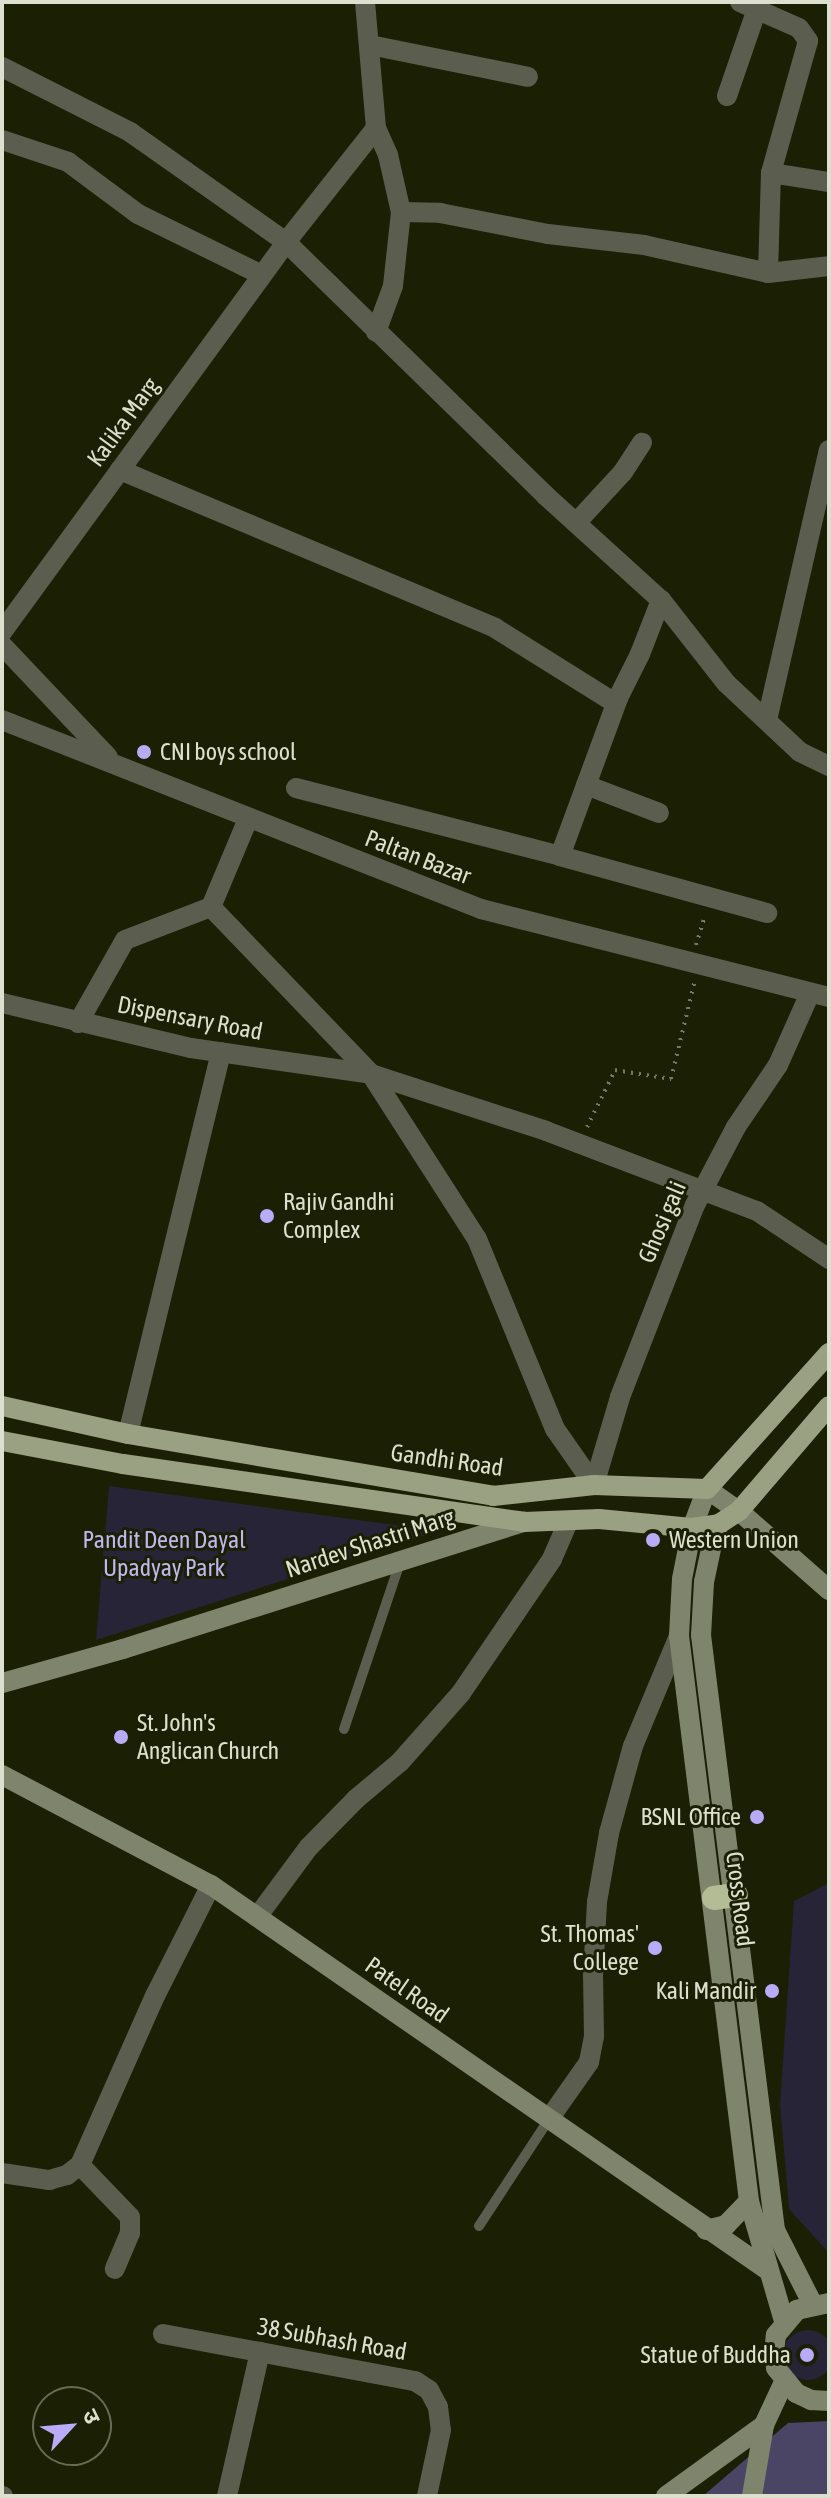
<!DOCTYPE html>
<html>
<head>
<meta charset="utf-8">
<style>
	body { margin:0 }
	#map { position:relative; width:831px; height:2498px; overflow:hidden; background:#1b1f04; font-family:"Asap Condensed","Noto Sans Devanagari",sans-serif }
	div>[style] { position:absolute }
	[style*='--x'] { left:calc(var(--x)*1px); top:calc(var(--y)*1px); width:calc(var(--w)*1px); rotate:calc(var(--a)*1deg) }
	.green>* { inset:0; background:#272437 }
	.round { border-radius:50% }
	.forest>* { inset:0; background:#4a4564 }
	.path>* { height:4px; margin-top:-2px; transform-origin:0; background:repeating-linear-gradient(90deg,#767a63 0 2px,transparent 0 8px) }
	.lane>* { height:10px; margin:-5px; padding:0 5px; transform-origin:5px; border-radius:5px; background:#5b5e4f }
	.street>* { height:20px; margin:-10px; padding:0 10px; transform-origin:10px; border-radius:10px; background:#5b5e4f }
	.secondary>* { height:20px; margin:-10px; padding:0 10px; transform-origin:10px; border-radius:10px; background:#7f846c }
	.primary>* { height:20px; margin:-10px; padding:0 10px; transform-origin:10px; border-radius:10px; background:#9aa182 }
	.highway>* { height:24px; margin:-12px; padding:0 12px; transform-origin:12px; border-radius:12px; background:#b4bc96 }
	.dots>* { width:22px; height:22px; translate:-50% -50%; box-sizing:border-box; border:4px solid #1b1f04; border-radius:50% }
	span { translate:-50% -50%; white-space:nowrap; text-align:center; line-height:1.15; -webkit-text-stroke:6px #1b1f04; paint-order:stroke }
	.street-label { font-size:24px; color:#dce0cf }
	.poi-label { font-size:24px; color:#dce0cf }
	.left { translate:0 -50%; text-align:left }
	.right { translate:-100% -50%; text-align:right }
	.park-label { font-size:24px; color:#c0b6f1 }
	.frame { position:absolute; inset:0; border:4px solid #dce0cf; pointer-events:none }
	.north { position:absolute; left:32px; top:2386px; width:80px; height:80px; box-sizing:border-box; background:#1b1f04; border:2px solid #686c55; border-radius:50%; rotate:64deg; font-size:22px; font-weight:700; line-height:32px; text-align:center; color:#dce0cf }
	.north::after { content:''; display:block; margin:auto; width:28px; height:36px; background:#b9abf7; clip-path:polygon(50% 0,100% 100%,50% 72%,0 100%) }
</style>
</head>
<body>
<div id="map">
	<div class="green">
		<div style="clip-path:polygon(109px 1486px,439px 1531px,96px 1640px)"></div>
		<div style="clip-path:polygon(829px 1883px,829px 2253px,789px 2209px,780px 2105px,794px 1901px)"></div>
		<div class="round" style="left:783px;top:2330px;width:50px;height:50px"></div>
	</div>
	<div class="forest">
		<div style="clip-path:polygon(829px 2421px,829px 2496px,703px 2496px,788px 2423px)"></div>
	</div>
	<div class="path">
		<div style="--x:696;--y:945;--w:31;--a:-73"></div>
		<div style="--x:587;--y:1127;--w:64;--a:-63.8"></div>
		<div style="--x:615;--y:1070;--w:57;--a:9.1"></div>
		<div style="--x:671;--y:1079;--w:102;--a:-76.4"></div>
	</div>
	<div class="lane">
		<div style="--x:344;--y:1729;--w:175;--a:-71.4"></div>
		<div style="--x:479;--y:2226;--w:128;--a:-56.8"></div>
	</div>
	<div class="street">
		<div style="--x:740;--y:2;--w:64;--a:23.8"></div>
		<div style="--x:799;--y:28;--w:16;--a:55"></div>
		<div style="--x:808;--y:41;--w:137;--a:105.7"></div>
		<div style="--x:771;--y:173;--w:59;--a:8.8"></div>
		<div style="--x:370;--y:45;--w:161;--a:11.4"></div>
		<div style="--x:2;--y:67;--w:144;--a:26.9"></div>
		<div style="--x:130;--y:132;--w:191;--a:35.2"></div>
		<div style="--x:286;--y:242;--w:362;--a:44.3"></div>
		<div style="--x:545;--y:495;--w:156;--a:42.2"></div>
		<div style="--x:661;--y:600;--w:105;--a:51.9"></div>
		<div style="--x:726;--y:683;--w:101;--a:43"></div>
		<div style="--x:800;--y:752;--w:32;--a:26"></div>
		<div style="--x:727;--y:96;--w:92;--a:-71"></div>
		<div style="--x:376;--y:128;--w:30;--a:66"></div>
		<div style="--x:388;--y:155;--w:58;--a:77.2"></div>
		<div style="--x:401;--y:212;--w:74;--a:96.2"></div>
		<div style="--x:393;--y:286;--w:49;--a:110.3"></div>
		<div style="--x:2;--y:140;--w:70;--a:18.4"></div>
		<div style="--x:68;--y:162;--w:87;--a:36.6"></div>
		<div style="--x:138;--y:214;--w:138;--a:26.2"></div>
		<div style="--x:401;--y:212;--w:39;--a:1"></div>
		<div style="--x:440;--y:213;--w:110;--a:11"></div>
		<div style="--x:548;--y:234;--w:97;--a:6.5"></div>
		<div style="--x:644;--y:245;--w:127;--a:12.7"></div>
		<div style="--x:768;--y:273;--w:61;--a:-6.5"></div>
		<div style="--x:768;--y:273;--w:100;--a:-88.3"></div>
		<div style="--x:120;--y:470;--w:407;--a:22.8"></div>
		<div style="--x:495;--y:628;--w:138;--a:32"></div>
		<div style="--x:612;--y:701;--w:7;--a:-27"></div>
		<div style="--x:618;--y:698;--w:49;--a:-63.4"></div>
		<div style="--x:640;--y:654;--w:58;--a:-68.7"></div>
		<div style="--x:576;--y:523;--w:69;--a:-47.3"></div>
		<div style="--x:623;--y:472;--w:35;--a:-57"></div>
		<div style="--x:2;--y:632;--w:482;--a:-53.9"></div>
		<div style="--x:286;--y:242;--w:145;--a:-51.7"></div>
		<div style="--x:376;--y:128;--w:126;--a:-95"></div>
		<div style="--x:2;--y:645;--w:154;--a:46.6"></div>
		<div style="--x:2;--y:720;--w:515;--a:21.53"></div>
		<div style="--x:481;--y:909;--w:359;--a:14.2"></div>
		<div style="--x:767;--y:720;--w:277;--a:-77.1"></div>
		<div style="--x:586;--y:785;--w:78;--a:21"></div>
		<div style="--x:296;--y:788;--w:273;--a:14.4"></div>
		<div style="--x:560;--y:856;--w:168;--a:-69.8"></div>
		<div style="--x:248;--y:819;--w:95;--a:112.8"></div>
		<div style="--x:211;--y:907;--w:231;--a:46.2"></div>
		<div style="--x:371;--y:1074;--w:196;--a:57.3"></div>
		<div style="--x:477;--y:1239;--w:205;--a:67.7"></div>
		<div style="--x:555;--y:1429;--w:68;--a:55.1"></div>
		<div style="--x:560;--y:856;--w:215;--a:15.4"></div>
		<div style="--x:2;--y:1003;--w:194;--a:13.4"></div>
		<div style="--x:191;--y:1048;--w:182;--a:8.2"></div>
		<div style="--x:371;--y:1074;--w:184;--a:18"></div>
		<div style="--x:546;--y:1131;--w:226;--a:20.8"></div>
		<div style="--x:757;--y:1211;--w:87;--a:33.7"></div>
		<div style="--x:78;--y:1023;--w:95;--a:-60.5"></div>
		<div style="--x:125;--y:940;--w:92;--a:-21"></div>
		<div style="--x:128;--y:1434;--w:393;--a:-76.3"></div>
		<div style="--x:594;--y:1485;--w:92;--a:-73.5"></div>
		<div style="--x:620;--y:1397;--w:206;--a:-68.7"></div>
		<div style="--x:695;--y:1205;--w:88;--a:-62.3"></div>
		<div style="--x:736;--y:1127;--w:75;--a:-55.9"></div>
		<div style="--x:778;--y:1065;--w:79;--a:-66"></div>
		<div style="--x:257;--y:1917;--w:86;--a:-53.5"></div>
		<div style="--x:308;--y:1848;--w:69;--a:-45.6"></div>
		<div style="--x:356;--y:1799;--w:57;--a:-40.1"></div>
		<div style="--x:400;--y:1762;--w:92;--a:-48.5"></div>
		<div style="--x:461;--y:1693;--w:162;--a:-55.8"></div>
		<div style="--x:552;--y:1559;--w:40;--a:-66.6"></div>
		<div style="--x:549;--y:2119;--w:70;--a:-54.9"></div>
		<div style="--x:589;--y:2062;--w:25;--a:-79"></div>
		<div style="--x:594;--y:2037;--w:61;--a:-90.9"></div>
		<div style="--x:593;--y:1976;--w:74;--a:-86.9"></div>
		<div style="--x:597;--y:1902;--w:70;--a:-80.1"></div>
		<div style="--x:609;--y:1833;--w:90;--a:-74.6"></div>
		<div style="--x:633;--y:1746;--w:119;--a:-67.3"></div>
		<div style="--x:80;--y:2165;--w:72;--a:46.1"></div>
		<div style="--x:130;--y:2217;--w:16;--a:90"></div>
		<div style="--x:130;--y:2233;--w:39;--a:113"></div>
		<div style="--x:2;--y:2173;--w:48;--a:8.5"></div>
		<div style="--x:49;--y:2180;--w:19;--a:-16"></div>
		<div style="--x:67;--y:2175;--w:16;--a:-38"></div>
		<div style="--x:80;--y:2165;--w:185;--a:-66.1"></div>
		<div style="--x:155;--y:1996;--w:124;--a:-63.2"></div>
		<div style="--x:163;--y:2334;--w:256;--a:10.6"></div>
		<div style="--x:415;--y:2381;--w:17;--a:33"></div>
		<div style="--x:429;--y:2390;--w:19;--a:62"></div>
		<div style="--x:438;--y:2407;--w:23;--a:83"></div>
		<div style="--x:441;--y:2430;--w:67;--a:102"></div>
		<div style="--x:2;--y:2496;--w:1;--a:0"></div>
		<div style="--x:227;--y:2496;--w:148;--a:-77.1"></div>
	</div>
	<div class="secondary">
		<div style="--x:719;--y:1524;--w:12;--a:114"></div>
		<div style="--x:714;--y:1535;--w:48;--a:102"></div>
		<div style="--x:704;--y:1582;--w:53;--a:93.2"></div>
		<div style="--x:701;--y:1635;--w:600;--a:82.91"></div>
		<div style="--x:775;--y:2230;--w:82;--a:63.1"></div>
		<div style="--x:2;--y:1683;--w:126;--a:-15.7"></div>
		<div style="--x:123;--y:1649;--w:421;--a:-17.6"></div>
		<div style="--x:2;--y:1775;--w:236;--a:27.8"></div>
		<div style="--x:211;--y:1885;--w:678;--a:34.67"></div>
		<div style="--x:706;--y:2230;--w:21;--a:-14"></div>
		<div style="--x:726;--y:2225;--w:33;--a:-46"></div>
		<div style="--x:829;--y:2303;--w:33;--a:168"></div>
		<div style="--x:797;--y:2310;--w:33;--a:130"></div>
		<div style="--x:776;--y:2335;--w:16;--a:97"></div>
		<div style="--x:774;--y:2351;--w:17;--a:83"></div>
		<div style="--x:776;--y:2368;--w:32;--a:51"></div>
		<div style="--x:796;--y:2393;--w:17;--a:25"></div>
		<div style="--x:811;--y:2400;--w:18;--a:3"></div>
		<div style="--x:784;--y:2321;--w:125;--a:-106.3"></div>
		<div style="--x:749;--y:2201;--w:569;--a:-97.06"></div>
		<div style="--x:679;--y:1636;--w:57;--a:-87"></div>
		<div style="--x:682;--y:1579;--w:52;--a:-78.9"></div>
		<div style="--x:692;--y:1528;--w:42;--a:-69"></div>
		<div style="--x:707;--y:1489;--w:39;--a:35"></div>
		<div style="--x:739;--y:1511;--w:120;--a:41.3"></div>
		<div style="--x:666;--y:2496;--w:121;--a:-35.9"></div>
		<div style="--x:764;--y:2425;--w:47;--a:-65.1"></div>
		<div style="--x:752;--y:2496;--w:72;--a:-80.4"></div>
	</div>
	<div class="primary">
		<div style="--x:2;--y:1406;--w:129;--a:12.5"></div>
		<div style="--x:128;--y:1434;--w:370;--a:9.6"></div>
		<div style="--x:493;--y:1496;--w:102;--a:-6.2"></div>
		<div style="--x:594;--y:1485;--w:113;--a:2"></div>
		<div style="--x:707;--y:1489;--w:183;--a:-48.1"></div>
		<div style="--x:2;--y:1441;--w:123;--a:10.8"></div>
		<div style="--x:123;--y:1464;--w:405;--a:8.2"></div>
		<div style="--x:524;--y:1522;--w:75;--a:-2.3"></div>
		<div style="--x:599;--y:1519;--w:93;--a:5.5"></div>
		<div style="--x:692;--y:1528;--w:27;--a:-8"></div>
		<div style="--x:719;--y:1524;--w:24;--a:-33"></div>
		<div style="--x:739;--y:1511;--w:138;--a:-49.4"></div>
	</div>
	<div class="highway">
		<div style="--x:714;--y:1898;--w:22;--a:-8"></div>
	</div>
	<div class="dots">
		<div style="left:144px;top:752px;background:#b9abf7"></div>
		<div style="left:267px;top:1216px;background:#b9abf7"></div>
		<div style="left:653px;top:1540px;background:#b9abf7"></div>
		<div style="left:121px;top:1737px;background:#b9abf7"></div>
		<div style="left:757px;top:1817px;background:#b9abf7"></div>
		<div style="left:655px;top:1948px;background:#b9abf7"></div>
		<div style="left:772px;top:1991px;background:#b9abf7"></div>
		<div style="left:807px;top:2355px;background:#b9abf7"></div>
	</div>
	<div class="street-label">
		<span style="left:123px;top:422px;rotate:-54deg">Kalika Marg</span>
		<span style="left:418px;top:857px;rotate:21deg">Paltan Bazar</span>
		<span style="left:190px;top:1018px;rotate:11deg">Dispensary Road</span>
		<span style="left:662px;top:1222px;rotate:-67deg">Ghosi gali</span>
		<span style="left:447px;top:1460px;rotate:8deg">Gandhi Road</span>
		<span style="left:370px;top:1543px;rotate:-18deg">Nardev Shastri Marg</span>
		<span style="left:740px;top:1899px;rotate:83deg">Cross Road</span>
		<span style="left:407px;top:1990px;rotate:35deg">Patel Road</span>
		<span style="left:332px;top:2339px;rotate:10deg">38 Subhash Road</span>
	</div>
	<div class="poi-label">
		<span class="left" style="left:160px;top:752px">CNI boys school</span>
		<span class="left" style="left:283px;top:1216px">Rajiv Gandhi<br>Complex</span>
		<span class="left" style="left:669px;top:1540px">Western Union</span>
		<span class="left" style="left:137px;top:1737px">St. John's<br>Anglican Church</span>
		<span class="right" style="left:741px;top:1817px">BSNL Office</span>
		<span class="right" style="left:639px;top:1948px">St. Thomas'<br>College</span>
		<span class="right" style="left:756px;top:1991px">Kali Mandir</span>
		<span class="right" style="left:791px;top:2355px">Statue of Buddha</span>
	</div>
	<div class="park-label">
		<span style="left:164px;top:1554px">Pandit Deen Dayal<br>Upadyay Park</span>
	</div>
	<div class="frame"></div>
	<div class="north">उ</div>
</div>
</body>
</html>
